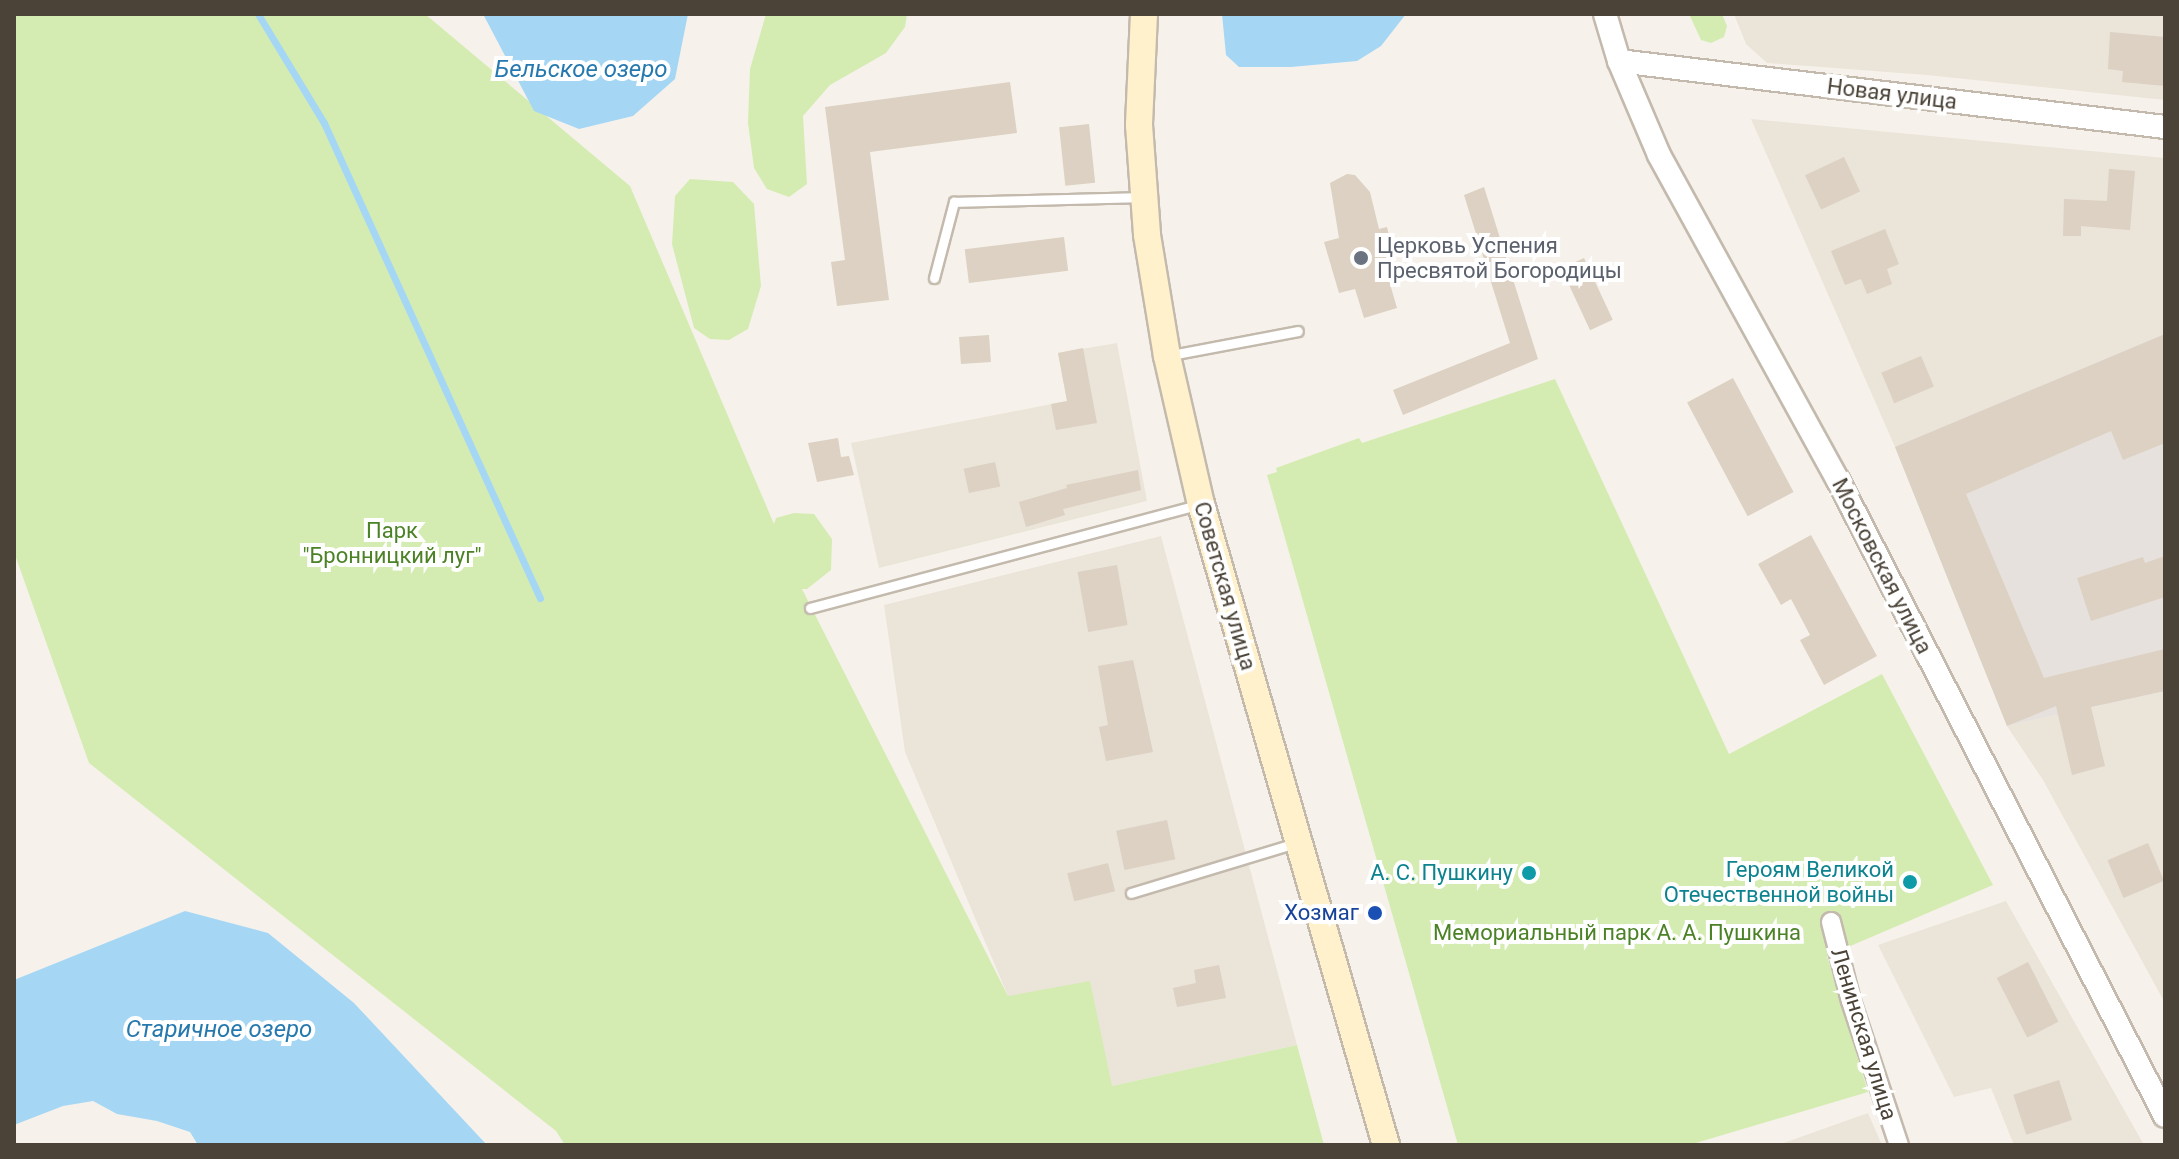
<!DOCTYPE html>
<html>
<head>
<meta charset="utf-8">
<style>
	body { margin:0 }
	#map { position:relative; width:2179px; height:1159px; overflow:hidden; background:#f6f2eb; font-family:Roboto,sans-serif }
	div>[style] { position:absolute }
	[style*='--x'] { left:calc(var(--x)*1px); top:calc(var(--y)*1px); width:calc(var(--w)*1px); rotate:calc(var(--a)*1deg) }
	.residential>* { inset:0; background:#ebe4d9 }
	.industrial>* { inset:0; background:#e6e1dc }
	.green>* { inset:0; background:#d4ecb2 }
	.water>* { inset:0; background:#a5d7f5 }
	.stream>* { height:7px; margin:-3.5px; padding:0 3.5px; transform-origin:3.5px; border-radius:3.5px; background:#a5d7f5 }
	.building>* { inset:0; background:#dcd1c2; transform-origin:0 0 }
	.roads { filter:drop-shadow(2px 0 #c3baad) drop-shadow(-2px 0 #c3baad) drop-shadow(0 2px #c3baad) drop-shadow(0 -2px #c3baad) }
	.service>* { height:9px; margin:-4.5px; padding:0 4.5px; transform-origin:4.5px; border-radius:4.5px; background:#fff }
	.minor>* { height:18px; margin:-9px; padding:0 9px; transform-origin:9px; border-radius:9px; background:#fff }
	.tertiary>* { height:22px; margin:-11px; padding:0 11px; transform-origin:11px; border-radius:11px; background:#fff }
	.secondary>* { height:26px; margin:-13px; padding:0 13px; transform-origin:13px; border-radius:13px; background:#fff1cc }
	.dots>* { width:22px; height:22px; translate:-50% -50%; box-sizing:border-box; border:4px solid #fff; border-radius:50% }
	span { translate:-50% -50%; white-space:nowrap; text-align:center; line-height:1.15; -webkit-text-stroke:8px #fff; paint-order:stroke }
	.street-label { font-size:22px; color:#4b4338 }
	.worship-label { font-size:22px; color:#5b616d }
	.left { translate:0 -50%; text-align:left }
	.park-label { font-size:22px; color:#4c8226 }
	.culture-label { font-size:22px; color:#0d838f }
	.right { translate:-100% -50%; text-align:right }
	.transit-label { font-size:22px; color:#164399 }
	.water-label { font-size:24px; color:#2679ae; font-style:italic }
	.frame { position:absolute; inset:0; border:16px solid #4b4338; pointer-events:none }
</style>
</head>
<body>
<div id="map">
	<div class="residential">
		<div style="clip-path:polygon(1734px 14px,2165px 14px,2165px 100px,1927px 75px,1767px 63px,1746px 44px)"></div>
		<div style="clip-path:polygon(1751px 119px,2165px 158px,2165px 334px,1895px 447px)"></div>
		<div style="clip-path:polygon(1117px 343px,1147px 501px,879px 568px,851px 443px,1067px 401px,1058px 353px)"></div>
		<div style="clip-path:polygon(1161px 536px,1297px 1045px,1112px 1086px,1008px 996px,905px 752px,884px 605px)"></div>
		<div style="clip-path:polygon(2165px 691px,2165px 1003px,2043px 780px,2007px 726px)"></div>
		<div style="clip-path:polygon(2006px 901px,2144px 1145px,2014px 1145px,1991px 1088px,1954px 1097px,1878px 945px)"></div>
		<div style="clip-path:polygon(1868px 1113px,1882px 1145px,1778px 1145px)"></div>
	</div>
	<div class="industrial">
		<div style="clip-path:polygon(2165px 334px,2165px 691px,2007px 726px,1895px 447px)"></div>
	</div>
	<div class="green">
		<div style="clip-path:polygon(14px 14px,425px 14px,630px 186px,774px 524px,776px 518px,794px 513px,814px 514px,832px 539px,831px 570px,807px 589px,802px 589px,1008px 996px,1090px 981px,1112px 1086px,1297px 1045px,1324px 1145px,565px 1145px,556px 1131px,89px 763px,14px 552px)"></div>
		<div style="clip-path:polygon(766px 14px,907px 14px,905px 27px,886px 53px,830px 85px,803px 116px,807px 184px,789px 197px,767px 189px,754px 168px,748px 123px,750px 69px)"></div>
		<div style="clip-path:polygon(1689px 14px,1722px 14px,1727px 26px,1724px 37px,1711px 43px,1701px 40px)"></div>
		<div style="clip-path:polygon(690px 179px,733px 182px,754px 204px,761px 286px,748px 329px,729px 340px,710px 339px,694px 328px,672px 244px,675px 196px)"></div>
		<div style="clip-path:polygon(1555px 379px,1729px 754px,1882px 674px,1993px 885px,1827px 956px,1868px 1092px,1689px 1145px,1458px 1145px,1267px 475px,1277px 472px,1276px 468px,1359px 438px,1362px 443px)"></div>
	</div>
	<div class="water">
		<div style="clip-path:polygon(483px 14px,688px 14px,675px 79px,633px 116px,579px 129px,534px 111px)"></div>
		<div style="clip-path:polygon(1222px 14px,1406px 14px,1381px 46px,1357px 61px,1291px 67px,1239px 67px,1226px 55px)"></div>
		<div style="clip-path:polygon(185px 911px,268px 933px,354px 1003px,487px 1145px,198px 1145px,190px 1132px,157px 1121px,117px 1114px,93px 1101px,63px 1106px,14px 1125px,14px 980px)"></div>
	</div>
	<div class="stream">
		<div style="--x:258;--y:14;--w:127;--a:58.8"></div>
		<div style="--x:324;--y:123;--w:522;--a:65.55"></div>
	</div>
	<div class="building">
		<div style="clip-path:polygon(2110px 32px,2165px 37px,2165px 86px,2122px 82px,2123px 71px,2108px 69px)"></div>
		<div style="clip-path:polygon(1010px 82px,1017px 133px,870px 152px,889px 300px,837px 306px,831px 262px,845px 260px,825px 107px)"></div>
		<div style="left:1089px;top:124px;width:59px;height:30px;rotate:84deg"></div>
		<div style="left:1844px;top:157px;width:38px;height:43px;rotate:65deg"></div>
		<div style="clip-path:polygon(2109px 169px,2135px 171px,2130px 230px,2081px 226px,2081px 236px,2063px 236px,2064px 199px,2107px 201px)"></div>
		<div style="clip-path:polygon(1347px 174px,1355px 175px,1370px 192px,1379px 229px,1387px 227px,1398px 274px,1388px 277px,1397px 308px,1364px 318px,1355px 289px,1339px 293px,1324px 242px,1339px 238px,1330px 183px)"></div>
		<div style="clip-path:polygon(1484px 187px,1538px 359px,1403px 415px,1393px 390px,1510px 343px,1464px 195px)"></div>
		<div style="clip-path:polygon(1885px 229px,1899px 264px,1887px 269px,1892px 284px,1867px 294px,1861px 279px,1845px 285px,1831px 251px)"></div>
		<div style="left:1064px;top:237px;width:34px;height:100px;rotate:83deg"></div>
		<div style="left:1584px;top:258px;width:68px;height:25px;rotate:65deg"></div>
		<div style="clip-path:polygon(2165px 334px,2165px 443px,2123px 460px,2111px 431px,1966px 494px,2044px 678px,2165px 649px,2165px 691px,2091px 707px,2105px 766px,2072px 775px,2056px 706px,2007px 726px,1895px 447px)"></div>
		<div style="left:989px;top:335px;width:27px;height:30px;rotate:86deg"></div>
		<div style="clip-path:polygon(1083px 348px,1097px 423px,1056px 430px,1051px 404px,1067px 401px,1058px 353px)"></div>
		<div style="left:1921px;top:356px;width:33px;height:43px;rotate:67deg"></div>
		<div style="left:1733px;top:378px;width:129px;height:52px;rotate:62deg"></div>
		<div style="clip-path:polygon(838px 438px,841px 457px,849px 456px,854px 475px,817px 482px,808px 443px)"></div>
		<div style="left:995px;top:462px;width:25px;height:32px;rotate:78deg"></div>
		<div style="clip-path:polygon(1138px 470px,1141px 490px,1063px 509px,1065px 515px,1026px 527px,1019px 502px,1067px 488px,1066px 485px)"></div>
		<div style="clip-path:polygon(1811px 535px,1877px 656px,1824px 685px,1800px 640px,1810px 635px,1791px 599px,1781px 605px,1758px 564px)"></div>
		<div style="clip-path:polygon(2165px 556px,2165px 597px,2091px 621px,2077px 578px,2143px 557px,2145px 563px)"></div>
		<div style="left:1117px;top:565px;width:61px;height:40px;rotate:80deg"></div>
		<div style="clip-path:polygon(1133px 660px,1153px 752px,1106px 761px,1099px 727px,1108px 725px,1098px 666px)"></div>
		<div style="left:1167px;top:820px;width:40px;height:52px;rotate:78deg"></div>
		<div style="left:2148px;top:843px;width:41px;height:44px;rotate:67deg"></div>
		<div style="left:1108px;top:863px;width:29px;height:42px;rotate:76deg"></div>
		<div style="left:2028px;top:962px;width:67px;height:35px;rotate:63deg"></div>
		<div style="clip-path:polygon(1219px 965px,1226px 998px,1177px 1007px,1173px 988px,1196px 983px,1194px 970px)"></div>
		<div style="left:2059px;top:1080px;width:42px;height:48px;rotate:72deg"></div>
	</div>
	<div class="roads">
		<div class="service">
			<div style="--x:934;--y:278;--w:79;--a:-75.3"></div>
			<div style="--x:954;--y:202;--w:187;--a:-1.5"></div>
			<div style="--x:1171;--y:355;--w:129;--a:-10.7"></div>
			<div style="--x:810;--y:608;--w:401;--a:-14.9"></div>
			<div style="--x:1131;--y:893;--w:172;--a:-16.9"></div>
		</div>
		<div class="minor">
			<div style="--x:1831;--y:922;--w:81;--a:75.8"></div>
			<div style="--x:1851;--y:1001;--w:152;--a:71.6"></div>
		</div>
		<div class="tertiary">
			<div style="--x:1605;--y:14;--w:49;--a:73.4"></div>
			<div style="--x:1619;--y:61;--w:102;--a:66.9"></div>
			<div style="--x:1659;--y:155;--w:371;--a:61.2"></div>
			<div style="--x:1838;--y:480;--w:715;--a:62.79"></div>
			<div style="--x:1619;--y:61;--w:550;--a:6.89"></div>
		</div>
		<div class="secondary">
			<div style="--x:1144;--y:14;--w:111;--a:92.6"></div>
			<div style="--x:1139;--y:125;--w:110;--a:85.8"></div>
			<div style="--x:1147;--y:235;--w:123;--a:80.6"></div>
			<div style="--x:1167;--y:356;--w:152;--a:77.1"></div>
			<div style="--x:1201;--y:504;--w:667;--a:73.9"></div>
		</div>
	</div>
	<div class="dots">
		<div style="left:1361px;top:258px;background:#6b7280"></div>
		<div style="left:1529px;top:873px;background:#0f9aa8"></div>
		<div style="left:1910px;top:882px;background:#0f9aa8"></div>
		<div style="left:1375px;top:913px;background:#1a4fb4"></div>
	</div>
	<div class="street-label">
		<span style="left:1892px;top:94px;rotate:7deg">Новая улица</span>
		<span style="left:1882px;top:566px;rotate:63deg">Московская улица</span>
		<span style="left:1225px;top:586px;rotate:74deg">Советская улица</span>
		<span style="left:1864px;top:1034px;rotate:73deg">Ленинская улица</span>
	</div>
	<div class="worship-label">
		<span class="left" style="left:1377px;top:258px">Церковь Успения<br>Пресвятой Богородицы</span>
	</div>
	<div class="park-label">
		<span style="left:392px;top:543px">Парк<br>"Бронницкий луг"</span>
		<span style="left:1617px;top:933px">Мемориальный парк А. А. Пушкина</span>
	</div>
	<div class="culture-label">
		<span class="right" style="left:1894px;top:882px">Героям Великой<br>Отечественной войны</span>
		<span class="right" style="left:1513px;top:873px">А. С. Пушкину</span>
	</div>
	<div class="transit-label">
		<span class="right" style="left:1359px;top:913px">Хозмаг</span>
	</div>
	<div class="water-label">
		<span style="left:581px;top:70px">Бельское озеро</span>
		<span style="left:219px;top:1030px">Старичное озеро</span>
	</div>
	<div class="frame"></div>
</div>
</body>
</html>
